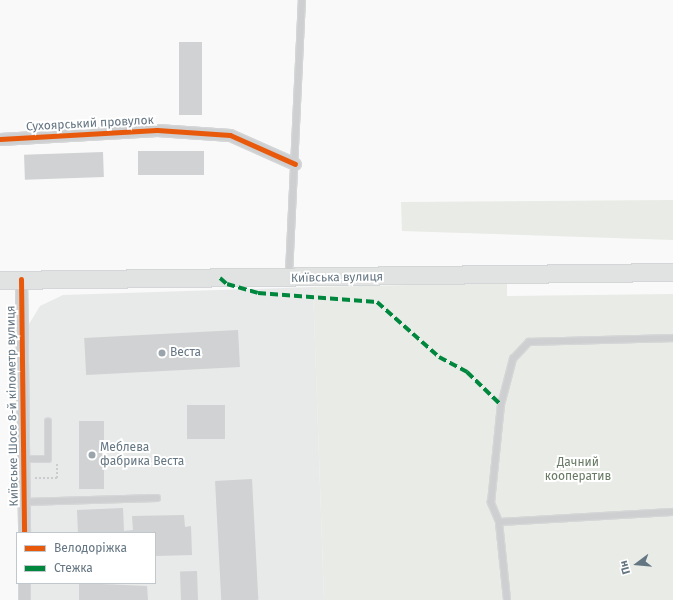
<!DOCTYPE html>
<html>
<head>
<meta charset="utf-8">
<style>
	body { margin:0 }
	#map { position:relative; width:673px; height:600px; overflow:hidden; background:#f9f9f9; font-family:"Fira Sans",sans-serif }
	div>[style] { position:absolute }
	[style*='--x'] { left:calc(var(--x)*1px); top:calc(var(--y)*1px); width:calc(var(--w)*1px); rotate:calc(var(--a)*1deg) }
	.built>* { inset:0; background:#e8e9e9 }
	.green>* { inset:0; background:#e8ebe6 }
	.building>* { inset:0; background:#d0d2d3; transform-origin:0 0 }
	.path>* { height:2px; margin-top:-1px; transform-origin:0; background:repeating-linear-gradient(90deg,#cbcccd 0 2px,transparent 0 4px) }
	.roads { filter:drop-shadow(1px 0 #d5d6d7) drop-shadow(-1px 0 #d5d6d7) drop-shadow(0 1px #d5d6d7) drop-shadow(0 -1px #d5d6d7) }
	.service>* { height:5.5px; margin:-2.75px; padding:0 2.75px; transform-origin:2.75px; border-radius:2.75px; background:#cecfd0 }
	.minor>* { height:11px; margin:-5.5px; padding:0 5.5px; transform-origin:5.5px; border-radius:5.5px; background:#cecfd0 }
	.primary>* { height:17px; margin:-8.5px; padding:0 8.5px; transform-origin:8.5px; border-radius:8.5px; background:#e1e2e2 }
	.quiet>* { height:4px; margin-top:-2px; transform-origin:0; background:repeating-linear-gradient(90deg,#00873e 0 8px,transparent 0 12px) }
	.cycleway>* { height:5px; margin:-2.5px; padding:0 2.5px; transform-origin:2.5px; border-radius:2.5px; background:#e8590c }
	.dots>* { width:11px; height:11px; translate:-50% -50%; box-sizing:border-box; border:2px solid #fff; border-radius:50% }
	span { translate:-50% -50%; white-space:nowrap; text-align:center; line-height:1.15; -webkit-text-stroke:4px #fff; paint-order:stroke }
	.street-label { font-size:12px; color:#657683 }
	.poi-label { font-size:12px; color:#657683 }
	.left { translate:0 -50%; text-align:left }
	.park-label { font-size:12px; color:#687a64 }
	.legend { position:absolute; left:16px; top:532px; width:140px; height:52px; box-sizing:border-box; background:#fff; border:1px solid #c1c8cd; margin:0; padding:5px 7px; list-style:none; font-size:12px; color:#657683 }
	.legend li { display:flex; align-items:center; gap:8px; height:20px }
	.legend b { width:20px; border:1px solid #c1c8cd }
	.north { position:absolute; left:617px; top:544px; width:40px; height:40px; -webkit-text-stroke:3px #fff; paint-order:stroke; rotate:254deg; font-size:11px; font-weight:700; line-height:16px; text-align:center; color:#657683 }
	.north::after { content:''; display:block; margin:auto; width:14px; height:18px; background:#657683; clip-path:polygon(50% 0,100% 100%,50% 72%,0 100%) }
</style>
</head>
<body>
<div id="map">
	<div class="built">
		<div style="clip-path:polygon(313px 287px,324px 600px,29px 600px,29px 583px,155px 583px,155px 533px,29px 533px,29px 324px,40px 306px,63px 295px)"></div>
	</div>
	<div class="green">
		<div style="clip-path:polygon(673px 200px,673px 240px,402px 231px,401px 202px)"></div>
		<div style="clip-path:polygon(507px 283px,507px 296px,673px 294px,673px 600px,324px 600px,313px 287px)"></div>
	</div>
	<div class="building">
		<div style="left:179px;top:42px;width:23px;height:73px"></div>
		<div style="left:204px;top:151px;width:24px;height:66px;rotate:90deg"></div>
		<div style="left:103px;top:152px;width:25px;height:79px;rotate:88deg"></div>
		<div style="left:238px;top:330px;width:37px;height:154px;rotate:87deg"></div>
		<div style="left:187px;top:405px;width:38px;height:34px"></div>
		<div style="left:79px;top:421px;width:25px;height:68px"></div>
		<div style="left:252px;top:479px;width:121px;height:37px;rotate:87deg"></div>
		<div style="clip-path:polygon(123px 508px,124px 531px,133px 530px,132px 516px,184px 515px,185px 527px,191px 526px,192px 555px,155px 556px,155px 533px,78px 533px,77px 510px)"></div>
		<div style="left:197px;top:571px;width:29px;height:17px;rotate:88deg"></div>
		<div style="clip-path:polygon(79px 583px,147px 586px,148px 600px,79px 600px)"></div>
	</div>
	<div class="path">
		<div style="--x:35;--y:478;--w:22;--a:0"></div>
		<div style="--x:57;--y:478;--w:14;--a:-90"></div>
	</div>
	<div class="roads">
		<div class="service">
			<div style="--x:289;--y:274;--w:274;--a:-87.3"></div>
			<div style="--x:24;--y:459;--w:24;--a:0"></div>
			<div style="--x:48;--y:459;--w:37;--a:-90"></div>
			<div style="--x:24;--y:502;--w:133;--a:-1.7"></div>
			<div style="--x:499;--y:522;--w:174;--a:-3.3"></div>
			<div style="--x:507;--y:600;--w:78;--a:-95.9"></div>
			<div style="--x:499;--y:522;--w:21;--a:-113"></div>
			<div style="--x:491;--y:503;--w:99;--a:-84.2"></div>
			<div style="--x:501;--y:405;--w:48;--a:-75.4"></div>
			<div style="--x:513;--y:359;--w:23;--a:-47"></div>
			<div style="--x:529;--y:342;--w:144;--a:-1.6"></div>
		</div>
		<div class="minor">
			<div style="--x:0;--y:139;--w:157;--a:-3.3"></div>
			<div style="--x:157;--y:130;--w:73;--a:3.9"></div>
			<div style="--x:230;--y:135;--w:71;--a:24"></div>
			<div style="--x:21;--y:279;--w:254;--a:89.3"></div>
			<div style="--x:24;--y:583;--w:17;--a:90"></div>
		</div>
		<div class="primary">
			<div style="--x:0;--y:280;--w:673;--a:-0.68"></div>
		</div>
	</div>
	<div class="quiet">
		<div style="--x:220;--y:278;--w:9;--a:41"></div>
		<div style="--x:227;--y:284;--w:32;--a:16"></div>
		<div style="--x:258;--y:293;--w:119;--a:4.3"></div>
		<div style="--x:377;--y:302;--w:83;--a:41.6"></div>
		<div style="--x:439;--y:357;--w:32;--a:28"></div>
		<div style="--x:467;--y:372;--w:47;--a:44.1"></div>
	</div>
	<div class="cycleway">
		<div style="--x:0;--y:139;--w:157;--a:-3.3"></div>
		<div style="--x:157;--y:130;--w:73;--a:3.9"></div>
		<div style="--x:230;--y:135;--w:71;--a:24"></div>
		<div style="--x:21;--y:279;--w:254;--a:89.3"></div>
	</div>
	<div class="dots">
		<div style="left:162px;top:353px;background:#99a4ac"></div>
		<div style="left:92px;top:455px;background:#99a4ac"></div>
	</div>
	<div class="street-label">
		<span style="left:90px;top:124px;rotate:-3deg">Сухоярський провулок</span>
		<span style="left:337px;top:278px;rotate:-1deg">Київська вулиця</span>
		<span style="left:13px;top:406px;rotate:-91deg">Київське Шосе 8-й кілометр вулиця</span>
	</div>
	<div class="poi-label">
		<span class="left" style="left:170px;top:353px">Веста</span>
		<span class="left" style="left:100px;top:455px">Меблева<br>фабрика Веста</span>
	</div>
	<div class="park-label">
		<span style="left:578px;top:470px">Дачний<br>кооператив</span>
	</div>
	<ul class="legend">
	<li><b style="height:5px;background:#e8590c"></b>Велодоріжка</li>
	<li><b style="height:5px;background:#00873e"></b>Стежка</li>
	</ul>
	<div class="north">Пн</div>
</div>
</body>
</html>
